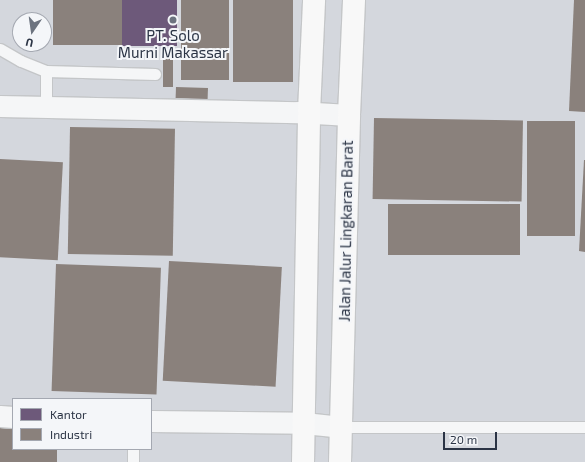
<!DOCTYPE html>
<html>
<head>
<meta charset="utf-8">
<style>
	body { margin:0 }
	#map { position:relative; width:585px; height:462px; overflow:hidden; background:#e6e8ea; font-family:"Exo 2",sans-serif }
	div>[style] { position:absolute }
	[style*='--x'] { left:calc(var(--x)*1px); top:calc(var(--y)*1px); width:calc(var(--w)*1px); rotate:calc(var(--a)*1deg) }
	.built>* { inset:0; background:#d4d7dd }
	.offices>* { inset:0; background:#6d597a; transform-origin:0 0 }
	.industry>* { inset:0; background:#8a817c; transform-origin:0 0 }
	.roads { filter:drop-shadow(1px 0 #c4c6c8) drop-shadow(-1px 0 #c4c6c8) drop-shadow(0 1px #c4c6c8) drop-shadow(0 -1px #c4c6c8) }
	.service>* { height:11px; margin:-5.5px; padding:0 5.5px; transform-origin:5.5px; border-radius:5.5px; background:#f5f6f7 }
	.minor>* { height:21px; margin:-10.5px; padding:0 10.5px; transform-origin:10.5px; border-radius:10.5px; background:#f5f6f7 }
	.primary>* { height:22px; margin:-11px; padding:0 11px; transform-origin:11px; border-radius:11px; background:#f8f8f8 }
	.dots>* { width:11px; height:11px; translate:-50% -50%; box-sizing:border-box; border:2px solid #f4f6f9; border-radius:50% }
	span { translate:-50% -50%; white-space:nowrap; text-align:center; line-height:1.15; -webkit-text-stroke:4px #f4f6f9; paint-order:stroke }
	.poi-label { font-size:15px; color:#2b3445 }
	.street-label { font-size:15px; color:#2b3445 }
	.legend { position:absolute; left:12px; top:398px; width:140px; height:52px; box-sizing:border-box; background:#f4f6f9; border:1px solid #a4a8b1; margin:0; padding:5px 7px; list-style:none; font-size:12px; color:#2b3445 }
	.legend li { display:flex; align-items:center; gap:8px; height:20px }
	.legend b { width:20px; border:1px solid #a4a8b1 }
	.north { position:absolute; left:12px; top:12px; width:40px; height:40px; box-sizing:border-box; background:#f4f6f9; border:1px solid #a4a8b1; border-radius:50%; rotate:193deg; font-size:11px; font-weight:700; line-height:16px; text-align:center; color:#2b3445 }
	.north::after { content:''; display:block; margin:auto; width:14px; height:18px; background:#6c737f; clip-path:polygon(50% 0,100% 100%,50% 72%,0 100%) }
	.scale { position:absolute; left:443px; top:432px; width:54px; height:18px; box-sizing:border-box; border:2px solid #2b3445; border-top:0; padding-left:5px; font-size:12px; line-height:14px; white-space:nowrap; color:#2b3445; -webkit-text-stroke:3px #f4f6f9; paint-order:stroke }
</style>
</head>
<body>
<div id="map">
	<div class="built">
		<div style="clip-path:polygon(evenodd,0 0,585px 0,585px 462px,0 462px,0 0,20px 20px,44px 20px,44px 44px,20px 44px,20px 20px,0 0,13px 399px,151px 399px,151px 449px,13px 449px,13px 399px)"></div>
	</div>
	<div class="offices">
		<div style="left:122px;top:0;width:55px;height:46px"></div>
	</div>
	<div class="industry">
		<div style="left:53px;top:0;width:69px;height:45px"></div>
		<div style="left:181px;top:0;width:48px;height:80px"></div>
		<div style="left:233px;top:0;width:60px;height:82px"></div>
		<div style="clip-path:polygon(574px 0,585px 0,585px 112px,569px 111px)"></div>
		<div style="left:163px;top:55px;width:10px;height:32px"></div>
		<div style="left:176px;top:87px;width:32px;height:11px;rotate:2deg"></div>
		<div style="left:374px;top:118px;width:149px;height:81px;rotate:1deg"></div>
		<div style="left:527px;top:121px;width:48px;height:115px"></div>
		<div style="left:70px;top:127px;width:105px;height:127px;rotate:1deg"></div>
		<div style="left:0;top:159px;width:63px;height:98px;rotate:3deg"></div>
		<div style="clip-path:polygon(584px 160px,585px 160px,585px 252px,579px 251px)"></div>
		<div style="left:388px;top:204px;width:132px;height:51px"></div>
		<div style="left:169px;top:261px;width:113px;height:120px;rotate:3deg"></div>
		<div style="left:56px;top:264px;width:105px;height:127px;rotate:2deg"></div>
		<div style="clip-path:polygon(0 427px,13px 428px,13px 449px,57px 449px,57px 462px,0 462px)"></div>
	</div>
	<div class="roads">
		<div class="service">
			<div style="--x:0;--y:49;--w:24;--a:30"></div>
			<div style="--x:21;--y:61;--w:27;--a:22"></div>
			<div style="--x:46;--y:108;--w:37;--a:-90"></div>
			<div style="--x:46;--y:71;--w:109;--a:1.6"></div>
			<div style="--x:341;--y:427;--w:244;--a:0"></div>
			<div style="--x:133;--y:462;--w:13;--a:-90"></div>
		</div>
		<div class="minor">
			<div style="--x:0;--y:106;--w:298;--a:1.2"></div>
			<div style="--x:298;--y:112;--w:51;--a:3.4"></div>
			<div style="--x:0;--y:416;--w:13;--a:4"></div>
			<div style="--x:151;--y:421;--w:153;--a:0.7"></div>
			<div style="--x:304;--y:423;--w:37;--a:6"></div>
		</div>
		<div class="primary">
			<div style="--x:303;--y:462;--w:350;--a:-89"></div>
			<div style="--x:309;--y:112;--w:112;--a:-87.4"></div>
			<div style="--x:340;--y:462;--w:347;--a:-88.5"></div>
			<div style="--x:349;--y:115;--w:115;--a:-87.5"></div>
		</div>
	</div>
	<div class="dots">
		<div style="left:173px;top:20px;background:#6c737f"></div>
	</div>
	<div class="poi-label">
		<span style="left:173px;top:44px">PT. Solo<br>Murni Makassar</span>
	</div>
	<div class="street-label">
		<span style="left:346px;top:231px;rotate:-89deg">Jalan Jalur Lingkaran Barat</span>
	</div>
	<ul class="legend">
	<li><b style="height:11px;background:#6d597a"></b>Kantor</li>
	<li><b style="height:11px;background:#8a817c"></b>Industri</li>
	</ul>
	<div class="north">U</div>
	<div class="scale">20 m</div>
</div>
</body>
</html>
